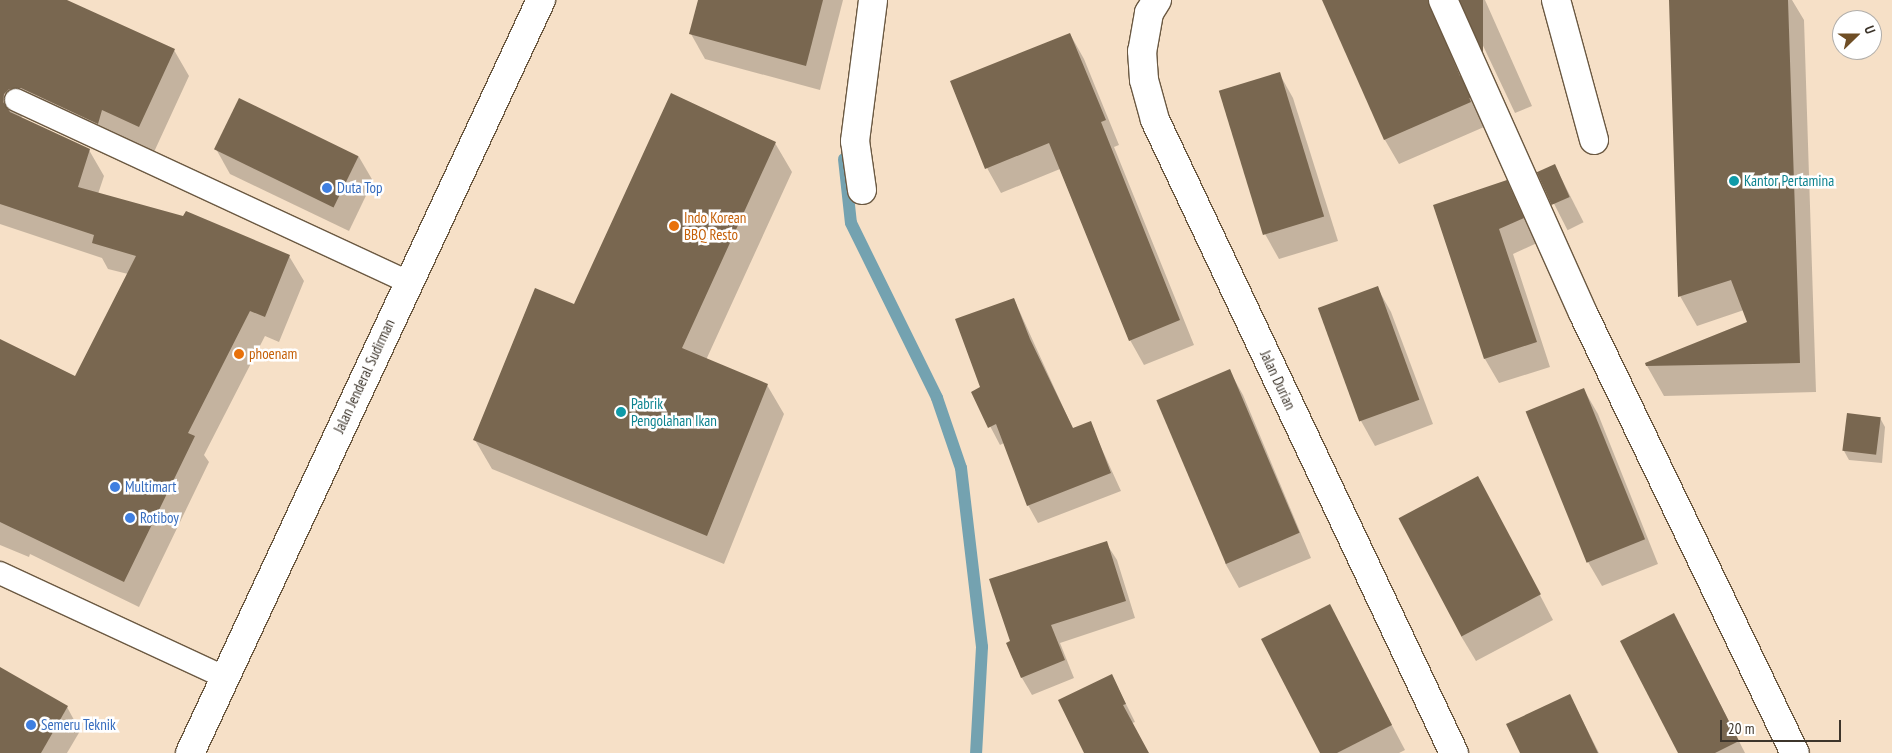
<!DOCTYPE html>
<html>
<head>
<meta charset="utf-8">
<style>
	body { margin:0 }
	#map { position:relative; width:1892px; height:753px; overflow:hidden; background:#f6e0c7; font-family:"PT Sans Narrow",sans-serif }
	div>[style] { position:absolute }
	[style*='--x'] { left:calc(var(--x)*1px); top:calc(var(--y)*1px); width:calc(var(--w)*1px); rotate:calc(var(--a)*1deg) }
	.shadow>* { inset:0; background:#0003; transform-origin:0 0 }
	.stream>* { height:12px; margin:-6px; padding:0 6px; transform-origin:6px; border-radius:6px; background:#74a2b0 }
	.building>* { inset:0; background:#796750; transform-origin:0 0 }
	.roads { filter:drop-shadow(1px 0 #6b5942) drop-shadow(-1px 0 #6b5942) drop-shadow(0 1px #6b5942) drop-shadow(0 -1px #6b5942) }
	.lane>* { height:22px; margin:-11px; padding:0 11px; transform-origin:11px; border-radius:11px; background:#fff }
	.street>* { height:28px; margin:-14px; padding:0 14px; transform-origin:14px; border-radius:14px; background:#fff }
	.secondary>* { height:28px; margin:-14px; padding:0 14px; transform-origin:14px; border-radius:14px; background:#fff }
	.dots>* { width:14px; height:14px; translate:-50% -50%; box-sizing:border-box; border:2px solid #fff; border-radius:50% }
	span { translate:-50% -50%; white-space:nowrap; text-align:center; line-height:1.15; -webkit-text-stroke:5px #fff; paint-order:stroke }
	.culture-label { font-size:15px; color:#0d838f }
	.left { translate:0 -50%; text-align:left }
	.shop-label { font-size:15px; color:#366cbe }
	.food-label { font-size:15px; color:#c56008 }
	.street-label { font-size:15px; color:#3d352b }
	.north { position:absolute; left:1832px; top:10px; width:50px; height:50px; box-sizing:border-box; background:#fff; border:1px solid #b1aeaa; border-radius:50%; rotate:68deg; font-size:14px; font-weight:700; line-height:20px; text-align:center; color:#3d352b }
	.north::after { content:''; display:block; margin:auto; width:18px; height:22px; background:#6f4e25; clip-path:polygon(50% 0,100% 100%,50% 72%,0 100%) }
	.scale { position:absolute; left:1720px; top:720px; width:121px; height:22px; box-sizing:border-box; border:2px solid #3d352b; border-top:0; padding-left:6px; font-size:15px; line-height:18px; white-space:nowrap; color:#3d352b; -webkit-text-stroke:4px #fff; paint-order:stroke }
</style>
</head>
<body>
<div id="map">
	<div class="shadow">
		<div style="clip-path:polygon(0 0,64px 0,174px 50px,189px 76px,154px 152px,24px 114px,21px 118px,89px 150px,104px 176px,98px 194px,289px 256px,304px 281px,279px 342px,265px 336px,204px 455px,209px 462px,139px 607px,30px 554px,29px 557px,0 545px,0 340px,76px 378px,128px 274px,108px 269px,102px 258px,0 224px)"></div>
		<div style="clip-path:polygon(699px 0,843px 0,820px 90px,705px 59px,691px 34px)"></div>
		<div style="clip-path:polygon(1334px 0,1485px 0,1532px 106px,1515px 113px,1468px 14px,1460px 9px,1441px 23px,1442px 32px,1484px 127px,1399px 164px,1385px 140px,1325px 4px)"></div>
		<div style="clip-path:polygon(1670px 0,1792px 0,1804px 20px,1816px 392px,1664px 396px,1647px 366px,1748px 323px,1744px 310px,1697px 326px,1680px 296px)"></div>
		<div style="clip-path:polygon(1070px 34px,1084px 59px,1119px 145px,1114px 147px,1194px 345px,1144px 365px,1130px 340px,1060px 169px,1001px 193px,987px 168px)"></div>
		<div style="clip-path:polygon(1279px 73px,1293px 98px,1338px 241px,1279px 259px,1265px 234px)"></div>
		<div style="clip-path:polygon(775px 143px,792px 172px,706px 360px,767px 385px,784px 414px,724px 564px,492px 469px,475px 440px,575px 306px)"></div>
		<div style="clip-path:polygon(216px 149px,359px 157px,373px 181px,349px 231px,230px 174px)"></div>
		<div style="left:1555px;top:166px;width:63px;height:18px;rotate:63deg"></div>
		<div style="clip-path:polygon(1506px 182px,1537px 243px,1513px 254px,1550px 367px,1499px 383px,1485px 359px,1434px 206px)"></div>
		<div style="clip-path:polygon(1377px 287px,1391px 312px,1433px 424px,1375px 446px,1361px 421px)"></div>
		<div style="clip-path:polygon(1014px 299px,1073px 429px,1090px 423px,1121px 491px,1038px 523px,1028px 505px,1004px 443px,1000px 445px,972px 392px,982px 388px)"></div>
		<div style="clip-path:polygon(1229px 370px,1243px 395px,1311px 558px,1239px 588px,1225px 563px)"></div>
		<div style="clip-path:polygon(1584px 390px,1598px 414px,1658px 564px,1602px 586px,1588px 562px,1527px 412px)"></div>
		<div style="clip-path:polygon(1880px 418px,1885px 427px,1882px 463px,1849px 460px,1844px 451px)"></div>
		<div style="clip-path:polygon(1491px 502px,1553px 620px,1476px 661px,1461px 636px)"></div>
		<div style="clip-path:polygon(1106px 543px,1117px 560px,1135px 618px,1060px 643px,1074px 678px,1032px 695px,1022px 678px,1011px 642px)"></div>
		<div style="clip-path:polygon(1329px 606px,1405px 750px,1399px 753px,1321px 753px)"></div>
		<div style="clip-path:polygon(1687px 639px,1745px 753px,1679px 753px)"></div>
		<div style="clip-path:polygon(0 669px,67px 707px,80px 731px,67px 753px,0 753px)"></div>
		<div style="clip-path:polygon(1112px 676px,1135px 722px,1132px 723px,1148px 753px,1085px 753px)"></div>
		<div style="clip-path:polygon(1570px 696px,1599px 753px,1521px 753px)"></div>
	</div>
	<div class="stream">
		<div style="--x:844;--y:159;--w:64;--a:83.8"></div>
		<div style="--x:851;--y:223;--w:195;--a:63.8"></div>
		<div style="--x:937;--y:398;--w:74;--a:71.1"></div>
		<div style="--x:961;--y:468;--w:180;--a:83.3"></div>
		<div style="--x:982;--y:647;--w:106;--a:93.2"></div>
	</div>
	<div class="building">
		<div style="clip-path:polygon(0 0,67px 0,175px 49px,139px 127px,102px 110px,98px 124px,21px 88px,9px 89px,4px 94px,3px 102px,10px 112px,90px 149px,78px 187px,183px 216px,186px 211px,290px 255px,265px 317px,250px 311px,188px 433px,195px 436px,124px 582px,0 522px,0 339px,75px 376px,136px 256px,92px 243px,94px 235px,0 204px)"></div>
		<div style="clip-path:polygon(698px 0,823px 0,806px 66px,689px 34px)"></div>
		<div style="clip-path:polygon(1322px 0,1428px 0,1471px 102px,1384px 140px)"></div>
		<div style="left:1460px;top:0;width:23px;height:98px"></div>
		<div style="clip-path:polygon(1669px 0,1788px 0,1800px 363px,1646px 366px,1645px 363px,1747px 322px,1731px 280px,1678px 297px)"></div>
		<div style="clip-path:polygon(1070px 33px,1106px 120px,1101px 122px,1180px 320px,1129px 341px,1049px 143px,985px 169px,950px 81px)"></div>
		<div style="left:1280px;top:72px;width:151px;height:64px;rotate:73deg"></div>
		<div style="clip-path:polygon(671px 93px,776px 142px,682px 348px,768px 384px,707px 536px,473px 440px,535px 288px,574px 304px)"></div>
		<div style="left:239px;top:98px;width:133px;height:57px;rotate:26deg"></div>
		<div style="left:1555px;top:164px;width:36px;height:20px;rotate:66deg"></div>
		<div style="clip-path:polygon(1507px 180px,1524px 218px,1499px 229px,1537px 342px,1484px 359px,1433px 205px)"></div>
		<div style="left:1378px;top:286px;width:121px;height:64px;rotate:70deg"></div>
		<div style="clip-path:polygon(1014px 298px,1030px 339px,1073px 428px,1091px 421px,1111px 473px,1027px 506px,996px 424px,988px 428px,971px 392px,980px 387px,955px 319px)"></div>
		<div style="left:1230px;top:369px;width:178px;height:80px;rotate:67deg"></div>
		<div style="left:1584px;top:388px;width:163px;height:63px;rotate:68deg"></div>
		<div style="left:1847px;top:413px;width:34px;height:38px;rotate:7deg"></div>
		<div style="left:1478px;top:476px;width:134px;height:90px;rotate:62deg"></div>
		<div style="clip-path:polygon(1107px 541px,1126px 601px,1051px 625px,1065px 660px,1021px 678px,1006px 643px,1010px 641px,989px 579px)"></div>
		<div style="clip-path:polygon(1330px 604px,1392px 725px,1337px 753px,1320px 753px,1261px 639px)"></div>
		<div style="clip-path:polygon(1674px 613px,1739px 741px,1715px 753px,1678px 753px,1620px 641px)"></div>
		<div style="clip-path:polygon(0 667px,68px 706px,41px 753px,0 753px)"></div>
		<div style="clip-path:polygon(1112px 674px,1126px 704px,1123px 705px,1149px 753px,1084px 753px,1058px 700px)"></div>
		<div style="clip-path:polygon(1570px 694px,1598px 753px,1520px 753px,1506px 724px)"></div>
	</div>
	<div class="roads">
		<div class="lane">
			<div style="--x:16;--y:100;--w:432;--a:24.9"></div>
			<div style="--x:0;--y:573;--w:247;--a:24.9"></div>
		</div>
		<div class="street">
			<div style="--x:1157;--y:0;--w:15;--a:122"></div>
			<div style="--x:1149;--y:13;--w:39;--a:100"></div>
			<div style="--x:1142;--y:51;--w:29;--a:86"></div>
			<div style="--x:1144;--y:80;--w:41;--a:74.6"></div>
			<div style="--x:1155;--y:120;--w:700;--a:64.72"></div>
			<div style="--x:1443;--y:0;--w:343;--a:65.9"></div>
			<div style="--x:1583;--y:313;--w:488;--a:64.3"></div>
			<div style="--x:1556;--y:0;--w:145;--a:74.8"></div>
			<div style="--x:862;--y:190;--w:49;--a:-98.1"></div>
			<div style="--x:855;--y:141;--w:142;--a:-82.7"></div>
		</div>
		<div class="secondary">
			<div style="--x:190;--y:753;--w:831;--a:-65.01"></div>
		</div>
	</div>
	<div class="dots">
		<div style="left:1734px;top:181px;background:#0f9aa8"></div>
		<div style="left:327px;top:188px;background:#3f7fe0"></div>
		<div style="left:674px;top:226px;background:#e8710a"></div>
		<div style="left:239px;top:354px;background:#e8710a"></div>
		<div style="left:621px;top:412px;background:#0f9aa8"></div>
		<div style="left:115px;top:487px;background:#3f7fe0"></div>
		<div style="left:130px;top:518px;background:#3f7fe0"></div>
		<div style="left:31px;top:725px;background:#3f7fe0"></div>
	</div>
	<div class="culture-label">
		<span class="left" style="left:1744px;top:181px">Kantor Pertamina</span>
		<span class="left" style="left:631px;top:412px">Pabrik<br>Pengolahan Ikan</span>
	</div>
	<div class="shop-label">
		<span class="left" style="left:337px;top:188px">Duta Top</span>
		<span class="left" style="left:125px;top:487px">Multimart</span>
		<span class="left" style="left:140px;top:518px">Rotiboy</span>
		<span class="left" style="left:41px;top:725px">Semeru Teknik</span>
	</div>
	<div class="food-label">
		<span class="left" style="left:684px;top:226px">Indo Korean<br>BBQ Resto</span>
		<span class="left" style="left:249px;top:354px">phoenam</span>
	</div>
	<div class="street-label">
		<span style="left:364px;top:376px;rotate:-65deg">Jalan Jenderal Sudirman</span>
		<span style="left:1278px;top:380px;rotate:65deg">Jalan Durian</span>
	</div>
	<div class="north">U</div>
	<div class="scale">20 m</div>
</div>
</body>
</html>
